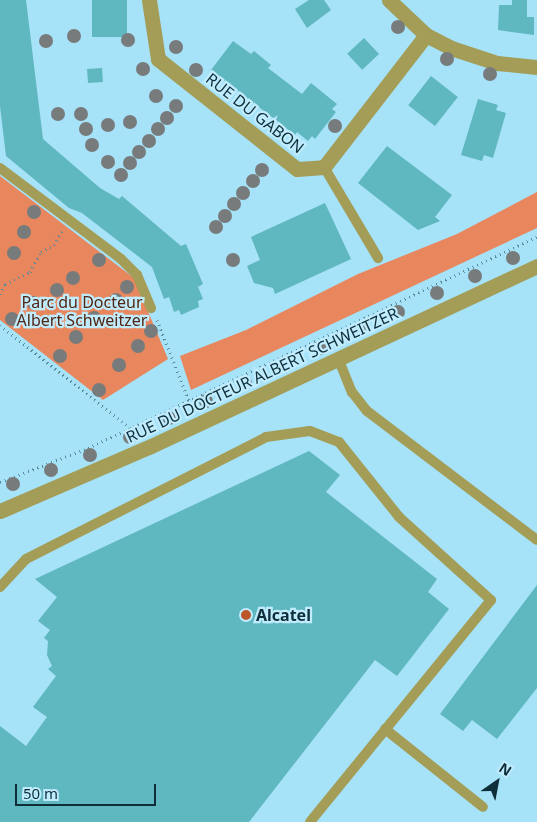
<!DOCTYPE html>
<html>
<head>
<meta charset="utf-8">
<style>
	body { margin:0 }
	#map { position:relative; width:537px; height:822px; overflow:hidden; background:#a6e2f8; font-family:"Noto Sans",sans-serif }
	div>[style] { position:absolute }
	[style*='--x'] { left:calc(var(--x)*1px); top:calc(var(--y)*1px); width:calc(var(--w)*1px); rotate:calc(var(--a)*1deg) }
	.green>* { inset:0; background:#e8865d }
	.building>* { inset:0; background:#5fb7bf; transform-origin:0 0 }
	.path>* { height:3px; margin-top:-1.5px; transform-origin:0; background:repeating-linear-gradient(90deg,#5a8999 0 1px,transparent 0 5px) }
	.lane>* { height:10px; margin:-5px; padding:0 5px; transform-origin:5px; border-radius:5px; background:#a49d57 }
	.street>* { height:15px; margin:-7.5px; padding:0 7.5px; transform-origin:7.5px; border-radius:7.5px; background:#a49d57 }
	.trees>* { width:14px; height:14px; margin:-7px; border-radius:50%; background:#777b7b }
	.dots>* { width:14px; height:14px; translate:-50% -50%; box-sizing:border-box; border:2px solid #c0ecfd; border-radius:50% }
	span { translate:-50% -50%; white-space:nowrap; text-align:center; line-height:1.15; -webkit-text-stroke:4.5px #c0ecfd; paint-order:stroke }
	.street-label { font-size:16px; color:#0e2f3a }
	.park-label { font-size:16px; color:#512614 }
	.poi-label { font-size:16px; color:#0e2f3a; font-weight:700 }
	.left { translate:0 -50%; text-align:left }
	.north { position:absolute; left:472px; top:757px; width:50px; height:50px; -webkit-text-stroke:4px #c0ecfd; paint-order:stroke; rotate:33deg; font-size:14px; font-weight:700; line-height:20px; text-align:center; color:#0e2f3a }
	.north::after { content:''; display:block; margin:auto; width:18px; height:22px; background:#0e2f3a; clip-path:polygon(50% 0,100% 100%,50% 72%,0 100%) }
	.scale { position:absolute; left:15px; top:784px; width:141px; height:22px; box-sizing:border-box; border:2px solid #0e2f3a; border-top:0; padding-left:6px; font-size:15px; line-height:18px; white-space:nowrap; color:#0e2f3a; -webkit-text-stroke:4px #c0ecfd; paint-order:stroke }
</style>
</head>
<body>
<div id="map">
	<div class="green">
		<div style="clip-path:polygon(0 176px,134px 278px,168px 359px,103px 400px,0 320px)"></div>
		<div style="clip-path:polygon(537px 192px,537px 228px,191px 390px,180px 356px,246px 330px,358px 274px,457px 234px)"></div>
	</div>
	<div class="building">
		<div style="clip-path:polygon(0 0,26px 0,43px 139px,100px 188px,119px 199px,122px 196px,181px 246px,186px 244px,203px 284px,198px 287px,203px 299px,198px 301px,199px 307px,181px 315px,179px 310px,174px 312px,169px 297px,164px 299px,152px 267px,82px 213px,69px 208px,6px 156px,0 106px)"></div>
		<div style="left:92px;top:0;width:35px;height:37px"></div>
		<div style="clip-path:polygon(309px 0,324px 0,331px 10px,307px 28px,295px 9px)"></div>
		<div style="clip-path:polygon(512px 0,527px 0,527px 17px,534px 17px,534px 35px,498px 30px,499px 5px,512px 5px)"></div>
		<div style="left:364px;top:38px;width:22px;height:23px;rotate:47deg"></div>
		<div style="clip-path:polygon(233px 41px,251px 54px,254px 51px,271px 65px,268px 68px,302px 94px,311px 83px,337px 104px,332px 109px,336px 112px,315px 139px,312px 136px,308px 141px,297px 132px,295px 135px,211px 70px)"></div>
		<div style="left:102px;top:68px;width:14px;height:15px;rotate:86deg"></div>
		<div style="left:431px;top:76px;width:34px;height:37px;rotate:38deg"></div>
		<div style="clip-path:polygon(478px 99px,498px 105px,496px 110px,506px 113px,493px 158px,484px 155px,482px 161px,461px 155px)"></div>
		<div style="clip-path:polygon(387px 146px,452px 195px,435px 217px,440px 221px,418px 230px,358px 183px)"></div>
		<div style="clip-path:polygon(325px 203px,351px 259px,275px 294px,273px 288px,254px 283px,247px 266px,260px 260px,251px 237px)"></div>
		<div style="clip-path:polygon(309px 451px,340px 475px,326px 492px,437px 579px,428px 592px,449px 609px,397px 676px,375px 660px,249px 822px,0 822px,0 726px,26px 746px,47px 717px,33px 707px,56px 676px,48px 669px,52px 666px,47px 655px,48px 641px,44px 638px,50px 630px,38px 621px,57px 597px,35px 579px)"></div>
		<div style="clip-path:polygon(537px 585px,537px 688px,497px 739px,472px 720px,463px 731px,440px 714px)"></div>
	</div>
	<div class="path">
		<div style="--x:0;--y:294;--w:11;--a:-63"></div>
		<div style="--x:5;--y:284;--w:28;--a:-26"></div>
		<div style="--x:30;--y:272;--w:23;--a:-61"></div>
		<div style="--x:41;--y:252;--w:15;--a:-28"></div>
		<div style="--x:54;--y:245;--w:16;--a:-60"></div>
		<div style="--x:157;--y:320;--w:87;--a:68.4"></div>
		<div style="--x:0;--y:325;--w:166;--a:38.4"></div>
		<div style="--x:0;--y:482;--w:94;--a:-21.1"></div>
		<div style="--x:88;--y:448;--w:496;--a:-25.2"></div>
	</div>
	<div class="lane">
		<div style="--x:324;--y:167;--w:106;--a:59.3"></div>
		<div style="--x:0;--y:168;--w:151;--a:36.9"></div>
		<div style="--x:121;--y:259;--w:23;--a:45"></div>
		<div style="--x:137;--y:275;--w:36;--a:67"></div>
		<div style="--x:338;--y:358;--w:37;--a:68"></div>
		<div style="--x:352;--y:392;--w:24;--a:52"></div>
		<div style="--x:367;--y:411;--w:213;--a:37.2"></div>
		<div style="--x:0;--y:587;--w:38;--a:-47"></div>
		<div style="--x:26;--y:559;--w:269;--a:-26.9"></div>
		<div style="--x:266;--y:437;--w:44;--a:-7.8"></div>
		<div style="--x:310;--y:431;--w:31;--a:21"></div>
		<div style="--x:339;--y:442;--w:96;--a:51.3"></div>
		<div style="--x:399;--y:517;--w:124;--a:42.1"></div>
		<div style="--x:491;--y:600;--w:286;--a:129.2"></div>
		<div style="--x:385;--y:729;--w:125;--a:38.5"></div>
	</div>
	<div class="street">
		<div style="--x:149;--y:0;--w:60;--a:81.3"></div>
		<div style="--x:158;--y:59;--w:177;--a:38.4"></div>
		<div style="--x:297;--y:169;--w:27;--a:-4"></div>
		<div style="--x:324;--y:167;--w:167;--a:-52.3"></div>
		<div style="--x:389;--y:0;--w:51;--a:43.4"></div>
		<div style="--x:426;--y:35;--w:28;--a:27"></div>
		<div style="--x:451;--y:48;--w:48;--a:18.1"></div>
		<div style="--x:497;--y:63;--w:40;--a:5.7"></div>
		<div style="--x:0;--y:511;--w:164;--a:-23.3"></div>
		<div style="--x:151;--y:446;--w:426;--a:-25"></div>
	</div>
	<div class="trees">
		<div style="left:398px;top:27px"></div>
		<div style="left:74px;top:36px"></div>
		<div style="left:128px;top:40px"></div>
		<div style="left:46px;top:41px"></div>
		<div style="left:176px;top:47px"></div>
		<div style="left:447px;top:59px"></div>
		<div style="left:143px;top:69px"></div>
		<div style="left:196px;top:70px"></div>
		<div style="left:490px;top:74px"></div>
		<div style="left:156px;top:96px"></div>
		<div style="left:176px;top:106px"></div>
		<div style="left:58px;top:114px"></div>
		<div style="left:81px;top:114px"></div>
		<div style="left:167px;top:118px"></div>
		<div style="left:130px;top:122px"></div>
		<div style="left:108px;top:125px"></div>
		<div style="left:335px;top:126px"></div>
		<div style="left:86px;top:129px"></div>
		<div style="left:158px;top:129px"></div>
		<div style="left:149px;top:141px"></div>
		<div style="left:92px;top:145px"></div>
		<div style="left:139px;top:152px"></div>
		<div style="left:108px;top:162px"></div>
		<div style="left:130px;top:163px"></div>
		<div style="left:262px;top:170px"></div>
		<div style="left:121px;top:175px"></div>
		<div style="left:253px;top:181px"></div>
		<div style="left:243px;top:193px"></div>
		<div style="left:234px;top:204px"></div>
		<div style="left:34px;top:212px"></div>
		<div style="left:225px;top:216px"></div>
		<div style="left:216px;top:227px"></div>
		<div style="left:24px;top:232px"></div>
		<div style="left:14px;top:253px"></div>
		<div style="left:513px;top:258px"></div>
		<div style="left:99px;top:260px"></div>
		<div style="left:233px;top:260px"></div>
		<div style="left:475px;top:276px"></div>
		<div style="left:73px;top:278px"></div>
		<div style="left:127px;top:287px"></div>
		<div style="left:57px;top:290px"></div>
		<div style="left:437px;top:293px"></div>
		<div style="left:116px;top:300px"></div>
		<div style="left:34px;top:303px"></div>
		<div style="left:398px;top:312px"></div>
		<div style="left:94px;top:318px"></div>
		<div style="left:12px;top:319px"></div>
		<div style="left:360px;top:329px"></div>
		<div style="left:151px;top:331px"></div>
		<div style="left:76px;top:337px"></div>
		<div style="left:138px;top:346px"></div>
		<div style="left:321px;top:348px"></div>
		<div style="left:60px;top:356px"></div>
		<div style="left:119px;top:365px"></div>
		<div style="left:283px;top:365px"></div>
		<div style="left:245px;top:383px"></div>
		<div style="left:99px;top:390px"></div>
		<div style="left:206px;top:401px"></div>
		<div style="left:169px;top:418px"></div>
		<div style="left:130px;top:437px"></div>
		<div style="left:90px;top:455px"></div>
		<div style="left:51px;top:470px"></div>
		<div style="left:13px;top:484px"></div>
	</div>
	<div class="dots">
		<div style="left:246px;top:615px;background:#bc5628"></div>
	</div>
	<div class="street-label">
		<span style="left:255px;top:113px;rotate:38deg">RUE DU GABON</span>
		<span style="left:262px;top:375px;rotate:-25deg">RUE DU DOCTEUR ALBERT SCHWEITZER</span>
	</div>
	<div class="park-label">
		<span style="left:82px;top:311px">Parc du Docteur<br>Albert Schweitzer</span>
	</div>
	<div class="poi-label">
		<span class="left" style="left:256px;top:615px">Alcatel</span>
	</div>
	<div class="north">N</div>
	<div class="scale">50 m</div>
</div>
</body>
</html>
